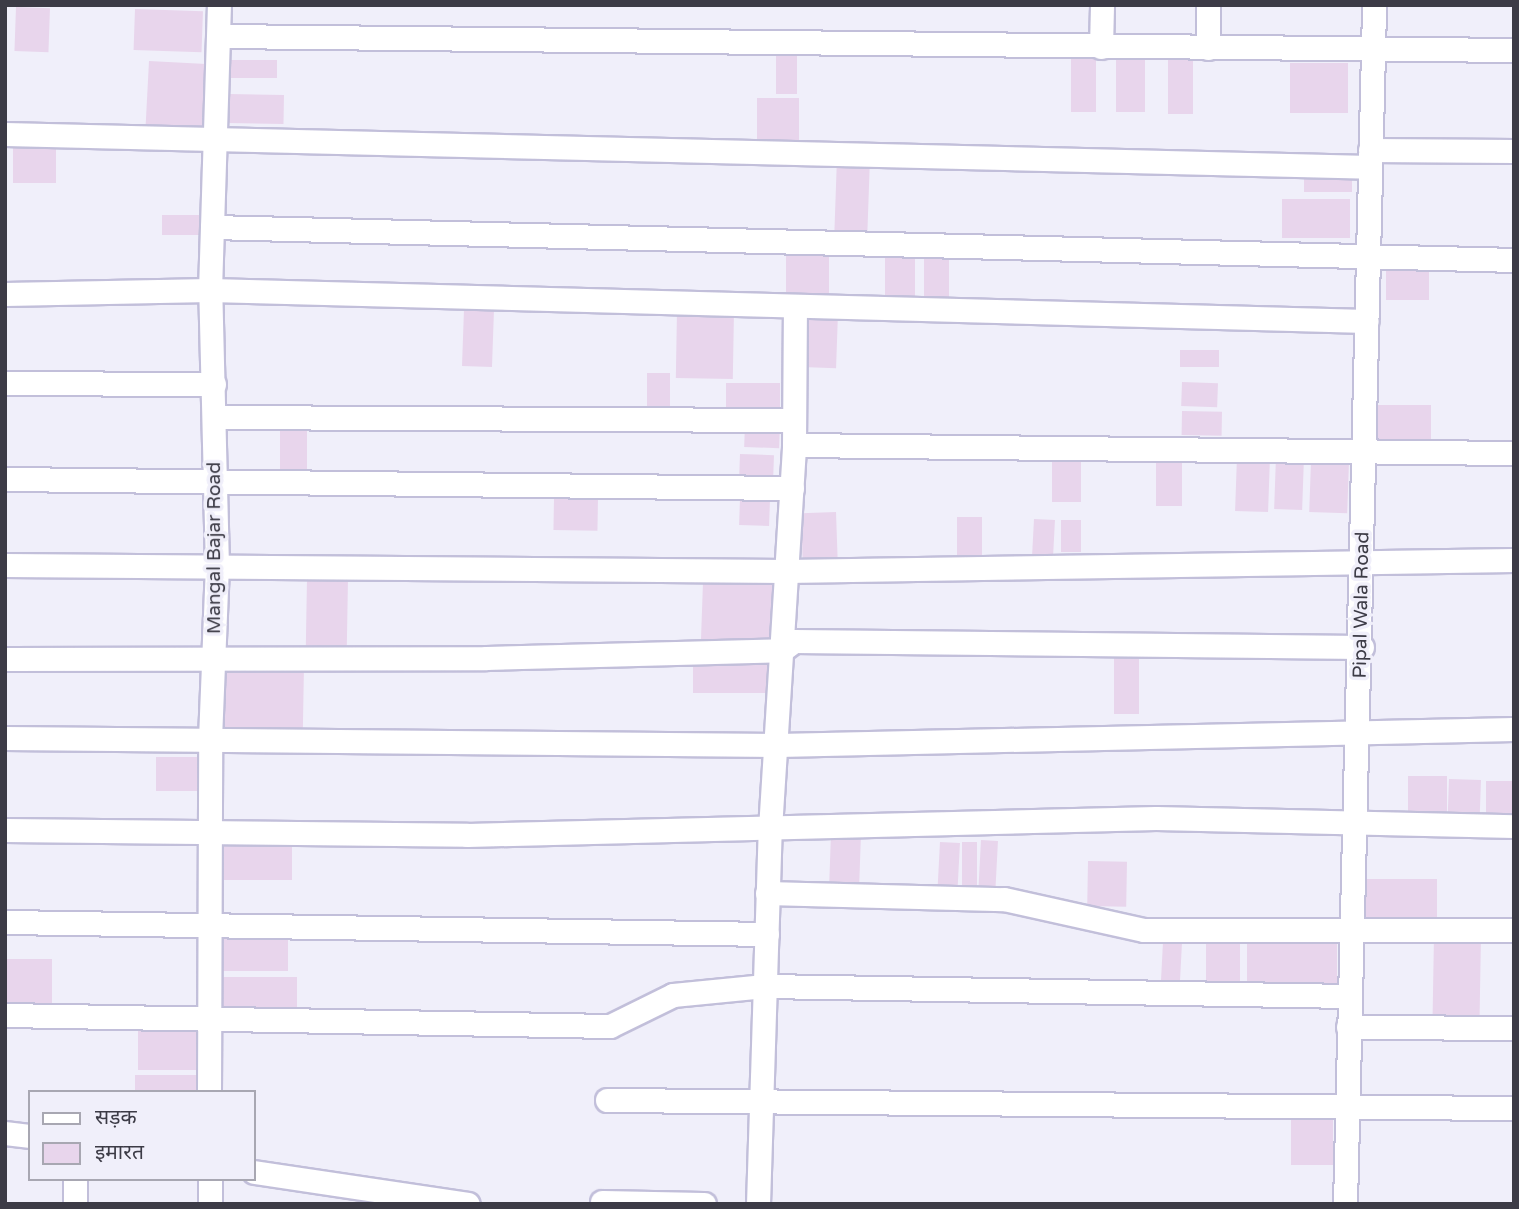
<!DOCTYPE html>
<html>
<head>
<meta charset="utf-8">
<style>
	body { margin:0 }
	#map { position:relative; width:1519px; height:1209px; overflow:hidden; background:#f0effa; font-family:"Varela Round","Noto Sans Devanagari",sans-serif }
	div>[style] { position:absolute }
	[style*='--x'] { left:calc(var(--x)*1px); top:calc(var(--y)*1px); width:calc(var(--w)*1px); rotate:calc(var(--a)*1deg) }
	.building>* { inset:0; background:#e8d5ec; transform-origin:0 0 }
	.roads { filter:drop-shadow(2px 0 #c2bfda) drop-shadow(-2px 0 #c2bfda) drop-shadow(0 2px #c2bfda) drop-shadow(0 -2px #c2bfda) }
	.minor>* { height:23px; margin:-11.5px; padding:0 11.5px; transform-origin:11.5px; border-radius:11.5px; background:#fff }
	span { translate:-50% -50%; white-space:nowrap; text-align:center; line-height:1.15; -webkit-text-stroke:7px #f0effa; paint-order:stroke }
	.street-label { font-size:19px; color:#3c3b46 }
	.frame { position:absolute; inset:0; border:7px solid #3c3b46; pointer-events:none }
	.legend { position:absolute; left:28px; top:1090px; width:228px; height:91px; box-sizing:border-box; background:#f0effa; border:2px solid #a8a7b2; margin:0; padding:9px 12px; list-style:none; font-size:21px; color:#3c3b46 }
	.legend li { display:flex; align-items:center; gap:14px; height:35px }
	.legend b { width:35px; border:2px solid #a8a7b2 }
</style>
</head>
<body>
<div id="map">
	<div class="building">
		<div style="left:16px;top:7px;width:34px;height:44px;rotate:2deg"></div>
		<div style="left:135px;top:9px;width:68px;height:41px;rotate:2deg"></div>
		<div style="left:776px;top:51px;width:21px;height:43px"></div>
		<div style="left:1071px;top:54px;width:25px;height:58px"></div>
		<div style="left:1116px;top:56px;width:29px;height:56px"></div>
		<div style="left:1168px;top:58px;width:25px;height:56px"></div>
		<div style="left:231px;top:60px;width:46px;height:18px"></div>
		<div style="left:149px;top:61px;width:62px;height:68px;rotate:3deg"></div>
		<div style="left:1290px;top:63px;width:58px;height:50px"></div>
		<div style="left:229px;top:94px;width:55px;height:29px;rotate:1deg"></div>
		<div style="left:757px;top:98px;width:42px;height:42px"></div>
		<div style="left:13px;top:147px;width:43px;height:36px"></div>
		<div style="left:837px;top:157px;width:33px;height:80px;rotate:2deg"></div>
		<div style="left:1304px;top:168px;width:48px;height:24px"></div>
		<div style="left:1282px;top:199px;width:68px;height:39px"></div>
		<div style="left:162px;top:215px;width:45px;height:20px"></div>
		<div style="left:786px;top:252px;width:43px;height:50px"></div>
		<div style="left:924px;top:256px;width:25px;height:44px"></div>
		<div style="left:885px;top:257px;width:30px;height:44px"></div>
		<div style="left:1386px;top:269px;width:43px;height:31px"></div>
		<div style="left:464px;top:309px;width:30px;height:57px;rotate:2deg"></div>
		<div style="left:677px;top:310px;width:57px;height:68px;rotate:1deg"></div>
		<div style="left:804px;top:312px;width:34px;height:55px;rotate:2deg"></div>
		<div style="left:1180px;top:350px;width:39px;height:17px"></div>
		<div style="left:647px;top:373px;width:23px;height:37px"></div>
		<div style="left:1182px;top:382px;width:36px;height:24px;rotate:2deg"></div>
		<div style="left:726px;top:383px;width:54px;height:31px"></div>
		<div style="left:1373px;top:405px;width:58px;height:37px"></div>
		<div style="left:1182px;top:411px;width:40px;height:24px;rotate:1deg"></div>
		<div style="left:745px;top:423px;width:35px;height:24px;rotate:2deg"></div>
		<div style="left:280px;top:426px;width:27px;height:52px"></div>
		<div style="left:740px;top:454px;width:34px;height:27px;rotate:2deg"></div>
		<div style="left:1156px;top:454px;width:26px;height:52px"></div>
		<div style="left:1052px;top:455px;width:29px;height:47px"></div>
		<div style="left:1237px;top:456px;width:33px;height:55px;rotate:2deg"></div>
		<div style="left:1276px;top:456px;width:28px;height:53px;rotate:2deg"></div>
		<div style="left:1311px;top:461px;width:38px;height:51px;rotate:2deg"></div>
		<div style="left:554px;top:498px;width:44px;height:32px;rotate:1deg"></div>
		<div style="left:740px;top:499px;width:30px;height:26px;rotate:2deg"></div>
		<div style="left:836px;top:512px;width:50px;height:35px;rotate:88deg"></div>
		<div style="left:957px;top:517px;width:25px;height:41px"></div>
		<div style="left:1034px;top:519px;width:21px;height:36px;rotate:3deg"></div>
		<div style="left:1061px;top:520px;width:20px;height:32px"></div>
		<div style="left:307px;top:578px;width:41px;height:76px;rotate:1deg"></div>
		<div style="left:703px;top:582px;width:72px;height:61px;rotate:2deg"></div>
		<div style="left:1114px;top:644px;width:25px;height:70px"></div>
		<div style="left:693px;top:654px;width:74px;height:39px"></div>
		<div style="left:220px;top:664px;width:84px;height:73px;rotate:1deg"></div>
		<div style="left:156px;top:757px;width:42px;height:34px"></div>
		<div style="left:1408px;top:776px;width:39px;height:43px"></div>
		<div style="left:1449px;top:779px;width:32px;height:40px;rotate:2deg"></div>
		<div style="left:1486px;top:781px;width:28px;height:39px"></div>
		<div style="left:831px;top:833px;width:30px;height:54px;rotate:2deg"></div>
		<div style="left:981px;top:840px;width:17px;height:46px;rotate:3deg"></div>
		<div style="left:220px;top:842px;width:72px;height:38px"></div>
		<div style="left:940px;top:842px;width:20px;height:44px;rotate:3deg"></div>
		<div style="left:962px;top:842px;width:15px;height:44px"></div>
		<div style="left:1088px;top:861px;width:39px;height:45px;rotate:1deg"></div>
		<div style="left:1362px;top:879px;width:75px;height:47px"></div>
		<div style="left:218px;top:933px;width:70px;height:38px"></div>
		<div style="left:1434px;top:935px;width:47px;height:85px;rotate:1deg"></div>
		<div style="left:1247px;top:938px;width:90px;height:53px"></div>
		<div style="left:1206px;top:940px;width:34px;height:48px"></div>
		<div style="left:1163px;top:942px;width:19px;height:45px;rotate:3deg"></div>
		<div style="left:6px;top:959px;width:46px;height:48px"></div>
		<div style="left:218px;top:977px;width:79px;height:41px"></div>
		<div style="left:138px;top:1027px;width:62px;height:43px"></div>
		<div style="left:135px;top:1075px;width:65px;height:17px"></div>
		<div style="left:1291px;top:1116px;width:42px;height:49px"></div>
	</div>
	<div class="roads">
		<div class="minor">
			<div style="--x:1208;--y:5;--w:43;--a:90"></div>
			<div style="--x:219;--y:36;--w:1295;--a:0.62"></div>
			<div style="--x:1101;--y:47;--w:42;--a:-88.6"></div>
			<div style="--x:5;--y:134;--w:1365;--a:1.38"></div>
			<div style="--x:1370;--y:150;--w:144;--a:0.4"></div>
			<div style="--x:212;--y:227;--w:1302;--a:1.45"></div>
			<div style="--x:5;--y:294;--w:205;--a:-1.1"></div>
			<div style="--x:210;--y:290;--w:1157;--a:1.53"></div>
			<div style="--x:5;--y:383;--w:209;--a:0.3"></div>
			<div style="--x:214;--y:417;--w:580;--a:0.3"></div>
			<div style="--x:794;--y:445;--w:720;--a:0.64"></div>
			<div style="--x:5;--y:479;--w:787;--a:0.66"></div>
			<div style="--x:5;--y:565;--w:781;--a:0.44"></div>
			<div style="--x:786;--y:571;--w:728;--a:-0.87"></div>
			<div style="--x:5;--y:659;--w:481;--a:-0.1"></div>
			<div style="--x:486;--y:658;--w:296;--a:-1.5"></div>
			<div style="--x:782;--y:650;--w:15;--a:-37"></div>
			<div style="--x:794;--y:641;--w:568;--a:0.61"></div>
			<div style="--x:5;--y:738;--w:773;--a:0.52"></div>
			<div style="--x:778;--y:745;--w:736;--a:-1.25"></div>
			<div style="--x:5;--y:830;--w:462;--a:0.6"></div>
			<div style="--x:467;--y:835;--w:689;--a:-1.41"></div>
			<div style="--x:1156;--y:818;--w:358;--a:1.3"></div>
			<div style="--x:767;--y:893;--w:237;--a:1.5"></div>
			<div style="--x:1004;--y:899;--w:143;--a:12.5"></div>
			<div style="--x:1144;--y:930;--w:370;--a:0"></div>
			<div style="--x:5;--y:922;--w:762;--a:0.9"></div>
			<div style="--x:5;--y:1015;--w:605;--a:1.04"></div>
			<div style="--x:610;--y:1026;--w:70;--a:-26.2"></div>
			<div style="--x:673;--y:995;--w:92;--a:-5.6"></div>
			<div style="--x:765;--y:986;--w:584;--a:0.98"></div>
			<div style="--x:1348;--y:1027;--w:166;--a:0.3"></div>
			<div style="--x:209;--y:1092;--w:353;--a:-89.8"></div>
			<div style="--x:210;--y:739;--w:172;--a:-87.7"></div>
			<div style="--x:217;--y:567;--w:277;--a:-91.4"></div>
			<div style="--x:210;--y:290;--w:285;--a:-88.2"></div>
			<div style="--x:607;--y:1100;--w:907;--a:0.51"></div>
			<div style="--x:5;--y:1133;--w:25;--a:7"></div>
			<div style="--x:254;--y:1172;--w:216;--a:8.5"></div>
			<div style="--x:602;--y:1202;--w:102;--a:1.1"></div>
			<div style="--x:75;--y:1204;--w:25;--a:-90"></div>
			<div style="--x:210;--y:1204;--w:25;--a:-90"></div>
			<div style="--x:758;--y:1204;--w:375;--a:-88.2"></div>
			<div style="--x:770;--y:829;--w:385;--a:-86.4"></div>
			<div style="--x:794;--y:445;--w:137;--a:-89.6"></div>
			<div style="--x:1345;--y:1204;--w:1199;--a:-88.61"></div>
		</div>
	</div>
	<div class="street-label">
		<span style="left:215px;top:548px;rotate:-90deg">Mangal Bajar Road</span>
		<span style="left:1362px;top:605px;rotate:-89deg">Pipal Wala Road</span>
	</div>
	<div class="frame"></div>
	<ul class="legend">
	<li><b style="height:9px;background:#fff"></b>सड़क</li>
	<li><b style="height:19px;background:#e8d5ec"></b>इमारत</li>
	</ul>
</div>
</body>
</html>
